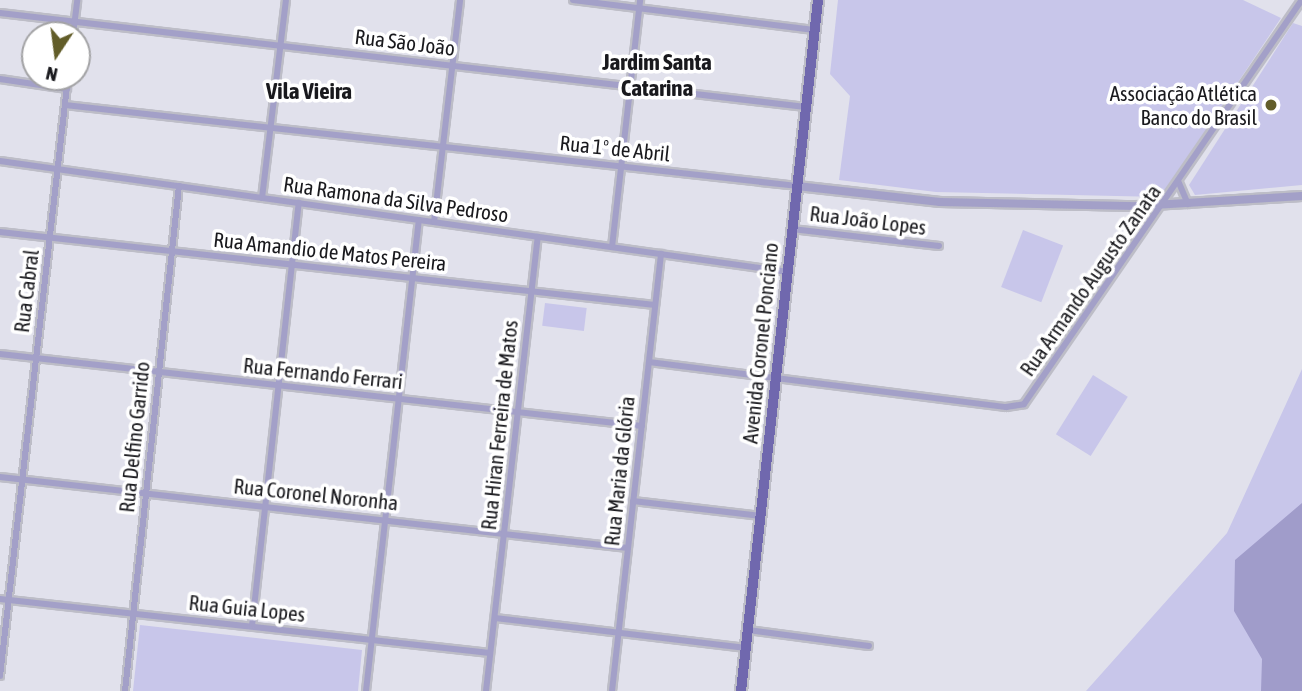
<!DOCTYPE html>
<html>
<head>
<meta charset="utf-8">
<style>
	body { margin:0 }
	#map { position:relative; width:1302px; height:691px; overflow:hidden; background:#e1e1ec; font-family:"Asap Condensed",sans-serif }
	div>[style] { position:absolute }
	[style*='--x'] { left:calc(var(--x)*1px); top:calc(var(--y)*1px); width:calc(var(--w)*1px); rotate:calc(var(--a)*1deg) }
	.green>* { inset:0; background:#c8c6ea; transform-origin:0 0 }
	.water>* { inset:0; background:#a09cca }
	.roads { filter:drop-shadow(2px 0 #bdbdc7) drop-shadow(-2px 0 #bdbdc7) drop-shadow(0 2px #bdbdc7) drop-shadow(0 -2px #bdbdc7) }
	.minor>* { height:6px; margin:-3px; padding:0 3px; transform-origin:3px; border-radius:3px; background:#a3a0c8 }
	.tertiary>* { height:8px; margin:-4px; padding:0 4px; transform-origin:4px; border-radius:4px; background:#a3a0c8 }
	.primary>* { height:10px; margin:-5px; padding:0 5px; transform-origin:5px; border-radius:5px; background:#7068ae }
	.dots>* { width:19px; height:19px; translate:-50% -50%; box-sizing:border-box; border:4px solid #fff; border-radius:50% }
	span { translate:-50% -50%; white-space:nowrap; text-align:center; line-height:1.15; -webkit-text-stroke:7px #fff; paint-order:stroke }
	.street-label { font-size:21px; color:#19191d }
	.poi-label { font-size:21px; color:#19191d }
	.right { translate:-100% -50%; text-align:right }
	.neighbourhood-label { font-size:23px; color:#19191d; font-weight:700 }
	.north { position:absolute; left:21px; top:21px; width:70px; height:70px; box-sizing:border-box; background:#fff; border:2px solid #a3a3a5; border-radius:50%; rotate:193deg; font-size:19px; font-weight:700; line-height:28px; text-align:center; color:#19191d }
	.north::after { content:''; display:block; margin:auto; width:24px; height:32px; background:#625d29; clip-path:polygon(50% 0,100% 100%,50% 72%,0 100%) }
</style>
</head>
<body>
<div id="map">
	<div class="green">
		<div style="clip-path:polygon(838px 0,1243px 0,1281px 18px,1161px 197px,936px 192px,839px 180px,850px 96px,830px 74px)"></div>
		<div style="clip-path:polygon(1293px 23px,1302px 26px,1302px 185px,1195px 195px,1189px 185px)"></div>
		<div style="left:1023px;top:230px;width:43px;height:61px;rotate:21deg"></div>
		<div style="left:545px;top:303px;width:42px;height:23px;rotate:7deg"></div>
		<div style="clip-path:polygon(1302px 369px,1302px 691px,1086px 691px,1227px 533px)"></div>
		<div style="left:1093px;top:375px;width:41px;height:70px;rotate:32deg"></div>
		<div style="clip-path:polygon(140px 625px,362px 650px,358px 691px,133px 691px)"></div>
	</div>
	<div class="water">
		<div style="clip-path:polygon(1302px 503px,1302px 691px,1261px 691px,1262px 659px,1234px 611px,1235px 560px)"></div>
	</div>
	<div class="roads">
		<div class="minor">
			<div style="--x:573;--y:0;--w:243;--a:7.1"></div>
			<div style="--x:0;--y:13;--w:811;--a:6.65"></div>
			<div style="--x:73;--y:35;--w:35;--a:-83"></div>
			<div style="--x:0;--y:79;--w:68;--a:8.5"></div>
			<div style="--x:65;--y:105;--w:736;--a:6.31"></div>
			<div style="--x:0;--y:161;--w:796;--a:8.02"></div>
			<div style="--x:1179;--y:183;--w:23;--a:67"></div>
			<div style="--x:262;--y:198;--w:199;--a:-83.1"></div>
			<div style="--x:434;--y:222;--w:224;--a:-83.3"></div>
			<div style="--x:792;--y:229;--w:148;--a:6.6"></div>
			<div style="--x:0;--y:232;--w:659;--a:6.36"></div>
			<div style="--x:612;--y:247;--w:249;--a:-83.5"></div>
			<div style="--x:0;--y:354;--w:646;--a:6.4"></div>
			<div style="--x:649;--y:362;--w:360;--a:7.2"></div>
			<div style="--x:1006;--y:407;--w:18;--a:-9"></div>
			<div style="--x:1024;--y:404;--w:490;--a:-55.5"></div>
			<div style="--x:0;--y:477;--w:632;--a:6.45"></div>
			<div style="--x:633;--y:501;--w:129;--a:6.7"></div>
			<div style="--x:0;--y:599;--w:493;--a:6.3"></div>
			<div style="--x:495;--y:618;--w:253;--a:6.8"></div>
			<div style="--x:252;--y:626;--w:426;--a:-83.7"></div>
			<div style="--x:748;--y:630;--w:122;--a:7.5"></div>
			<div style="--x:0;--y:676;--w:603;--a:-83.52"></div>
			<div style="--x:125;--y:691;--w:508;--a:-83.9"></div>
			<div style="--x:366;--y:691;--w:474;--a:-83.6"></div>
			<div style="--x:486;--y:691;--w:457;--a:-83.5"></div>
			<div style="--x:612;--y:691;--w:440;--a:-83.6"></div>
		</div>
		<div class="tertiary">
			<div style="--x:797;--y:186;--w:144;--a:6.4"></div>
			<div style="--x:940;--y:202;--w:197;--a:1.2"></div>
			<div style="--x:1137;--y:206;--w:165;--a:-3.5"></div>
		</div>
		<div class="primary">
			<div style="--x:741;--y:691;--w:695;--a:-83.64"></div>
		</div>
	</div>
	<div class="dots">
		<div style="left:1271px;top:105px;background:#625d29"></div>
	</div>
	<div class="street-label">
		<span style="left:405px;top:42px;rotate:7deg">Rua São João</span>
		<span style="left:615px;top:148px;rotate:6deg">Rua 1º de Abril</span>
		<span style="left:396px;top:199px;rotate:8deg">Rua Ramona da Silva Pedroso</span>
		<span style="left:868px;top:220px;rotate:7deg">Rua João Lopes</span>
		<span style="left:330px;top:251px;rotate:6deg">Rua Amandio de Matos Pereira</span>
		<span style="left:1090px;top:280px;rotate:-55deg">Rua Armando Augusto Zanata</span>
		<span style="left:26px;top:291px;rotate:-83deg">Rua Cabral</span>
		<span style="left:760px;top:343px;rotate:-84deg">Avenida Coronel Ponciano</span>
		<span style="left:323px;top:373px;rotate:6deg">Rua Fernando Ferrari</span>
		<span style="left:499px;top:425px;rotate:-84deg">Rua Hiran Ferreira de Matos</span>
		<span style="left:134px;top:437px;rotate:-84deg">Rua Delfino Garrido</span>
		<span style="left:619px;top:471px;rotate:-84deg">Rua Maria da Glória</span>
		<span style="left:316px;top:494px;rotate:6deg">Rua Coronel Noronha</span>
		<span style="left:247px;top:608px;rotate:6deg">Rua Guia Lopes</span>
	</div>
	<div class="poi-label">
		<span class="right" style="left:1257px;top:105px">Associação Atlética<br>Banco do Brasil</span>
	</div>
	<div class="neighbourhood-label">
		<span style="left:657px;top:75px">Jardim Santa<br>Catarina</span>
		<span style="left:309px;top:91px">Vila Vieira</span>
	</div>
	<div class="north">N</div>
</div>
</body>
</html>
